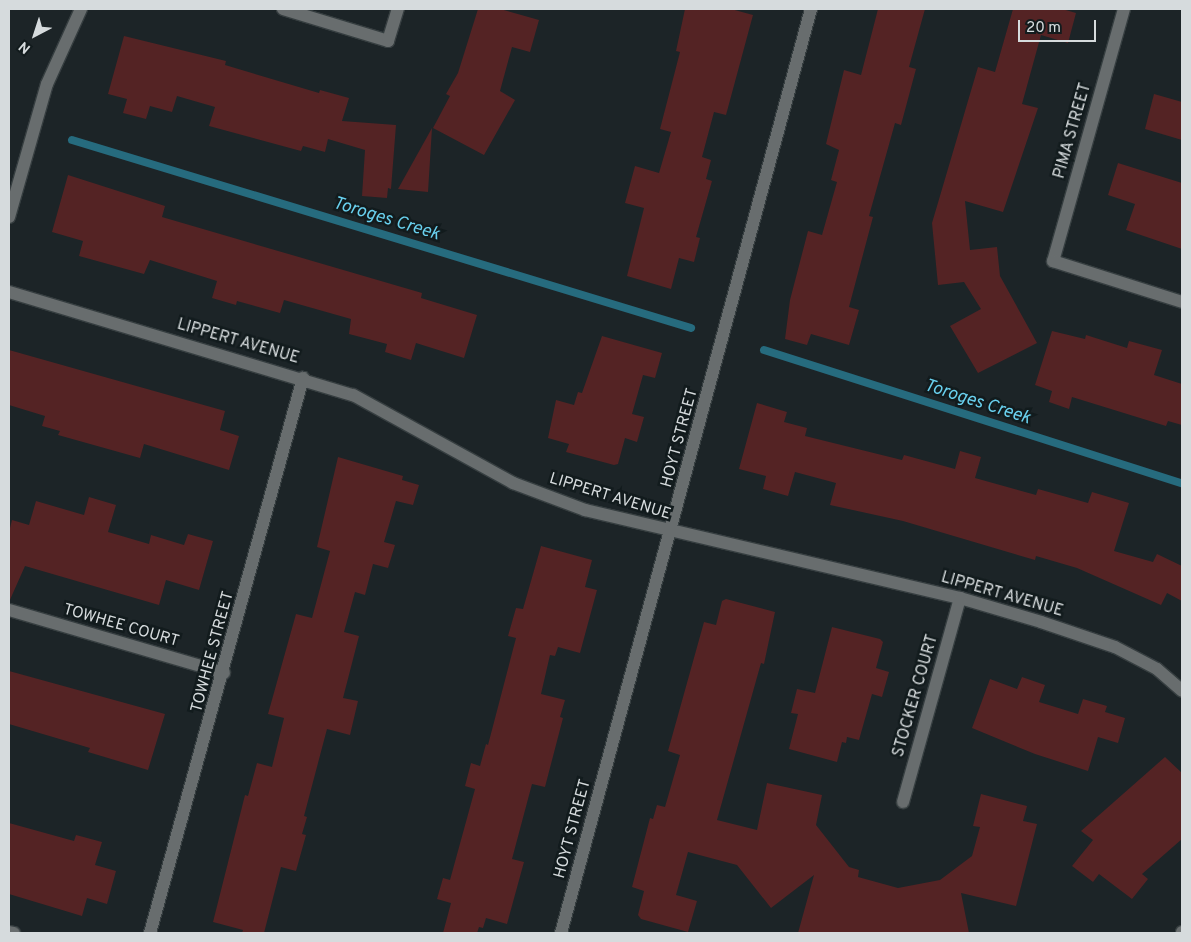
<!DOCTYPE html>
<html>
<head>
<meta charset="utf-8">
<style>
	body { margin:0 }
	#map { position:relative; width:1191px; height:942px; overflow:hidden; background:#1c2427; font-family:Overpass,sans-serif }
	div>[style] { position:absolute }
	[style*='--x'] { left:calc(var(--x)*1px); top:calc(var(--y)*1px); width:calc(var(--w)*1px); rotate:calc(var(--a)*1deg) }
	.stream>* { height:8px; margin:-4px; padding:0 4px; transform-origin:4px; border-radius:4px; background:#266b7e }
	.building>* { inset:0; background:#542324 }
	.roads { filter:drop-shadow(1px 0 #363e40) drop-shadow(-1px 0 #363e40) drop-shadow(0 1px #363e40) drop-shadow(0 -1px #363e40) }
	.minor>* { height:12px; margin:-6px; padding:0 6px; transform-origin:6px; border-radius:6px; background:#686d6e }
	span { translate:-50% -50%; white-space:nowrap; text-align:center; line-height:1.15; -webkit-text-stroke:5px #121b1d; paint-order:stroke }
	.street-label { font-size:16px; color:#d6dbdd }
	.water-label { font-size:18px; color:#69d0ee; font-style:italic }
	.frame { position:absolute; inset:0; border:10px solid #d6dbdd; pointer-events:none }
	.north { position:absolute; left:10px; top:10px; width:50px; height:50px; -webkit-text-stroke:4px #121b1d; paint-order:stroke; rotate:220deg; font-size:14px; font-weight:700; line-height:20px; text-align:center; color:#d6dbdd }
	.north::after { content:''; display:block; margin:auto; width:18px; height:22px; background:#d6dbdd; clip-path:polygon(50% 0,100% 100%,50% 72%,0 100%) }
	.scale { position:absolute; left:1018px; top:20px; width:78px; height:22px; box-sizing:border-box; border:2px solid #d6dbdd; border-top:0; padding-left:6px; font-size:15px; line-height:18px; white-space:nowrap; color:#d6dbdd; -webkit-text-stroke:4px #121b1d; paint-order:stroke }
</style>
</head>
<body>
<div id="map">
	<div class="stream">
		<div style="--x:72;--y:140;--w:647;--a:16.89"></div>
		<div style="--x:764;--y:350;--w:439;--a:17.7"></div>
	</div>
	<div class="building">
		<div style="clip-path:polygon(478px 9px,500px 9px,539px 20px,530px 52px,512px 47px,500px 91px,515px 100px,484px 155px,433px 128px,450px 96px,446px 94px,458px 73px)"></div>
		<div style="clip-path:polygon(685px 9px,731px 9px,753px 15px,726px 115px,714px 112px,702px 157px,711px 160px,706px 179px,712px 181px,696px 237px,700px 238px,694px 262px,679px 258px,671px 289px,627px 276px,644px 208px,625px 203px,635px 166px,659px 173px,671px 132px,660px 129px,680px 52px,676px 51px)"></div>
		<div style="clip-path:polygon(878px 9px,925px 9px,909px 67px,916px 69px,901px 125px,895px 123px,869px 216px,873px 217px,849px 307px,859px 310px,849px 345px,811px 334px,807px 345px,785px 339px,790px 300px,808px 231px,822px 235px,837px 182px,831px 180px,839px 150px,826px 144px,844px 70px,861px 75px)"></div>
		<div style="clip-path:polygon(1013px 9px,1062px 9px,1076px 13px,1068px 43px,1041px 35px,1022px 104px,1038px 108px,1003px 212px,965px 201px,970px 250px,997px 247px,1000px 276px,1037px 343px,978px 373px,950px 326px,981px 309px,964px 282px,938px 285px,932px 223px,978px 67px,995px 72px)"></div>
		<div style="clip-path:polygon(124px 36px,226px 61px,225px 65px,319px 93px,320px 90px,349px 98px,342px 121px,396px 125px,391px 189px,388px 188px,387px 198px,362px 196px,365px 150px,328px 139px,325px 152px,303px 146px,301px 151px,209px 126px,215px 107px,177px 96px,172px 112px,150px 106px,146px 119px,123px 113px,127px 99px,108px 94px)"></div>
		<div style="clip-path:polygon(1154px 94px,1182px 102px,1182px 140px,1145px 129px)"></div>
		<div style="clip-path:polygon(432px 128px,428px 192px,398px 189px)"></div>
		<div style="clip-path:polygon(1118px 163px,1182px 183px,1182px 249px,1126px 230px,1135px 204px,1108px 195px)"></div>
		<div style="clip-path:polygon(68px 175px,165px 206px,162px 217px,422px 293px,421px 298px,477px 315px,464px 358px,416px 343px,411px 360px,385px 352px,387px 344px,349px 334px,351px 319px,284px 300px,280px 313px,237px 301px,236px 305px,212px 298px,217px 281px,150px 260px,144px 274px,79px 256px,83px 241px,52px 232px)"></div>
		<div style="clip-path:polygon(1052px 331px,1085px 339px,1086px 335px,1127px 348px,1129px 341px,1162px 350px,1154px 375px,1182px 384px,1182px 425px,1168px 421px,1166px 426px,1072px 397px,1069px 409px,1049px 402px,1052px 391px,1035px 385px)"></div>
		<div style="clip-path:polygon(602px 336px,662px 353px,655px 378px,643px 375px,632px 414px,644px 417px,637px 442px,625px 438px,618px 464px,614px 465px,566px 452px,569px 444px,548px 438px,556px 400px,574px 405px,578px 392px,582px 393px)"></div>
		<div style="clip-path:polygon(9px 350px,225px 411px,220px 430px,239px 436px,229px 470px,144px 444px,140px 458px,58px 435px,60px 431px,42px 426px,45px 416px,9px 405px)"></div>
		<div style="clip-path:polygon(757px 403px,787px 412px,784px 422px,807px 428px,805px 436px,902px 460px,904px 455px,955px 469px,960px 451px,981px 457px,975px 478px,1036px 495px,1038px 489px,1088px 503px,1092px 492px,1129px 503px,1114px 551px,1153px 562px,1157px 554px,1182px 566px,1182px 601px,1167px 593px,1161px 605px,1077px 568px,1036px 556px,1035px 560px,903px 521px,830px 505px,836px 483px,795px 472px,788px 496px,763px 489px,766px 476px,739px 469px)"></div>
		<div style="clip-path:polygon(338px 457px,403px 476px,402px 480px,419px 485px,413px 505px,396px 501px,384px 542px,395px 545px,388px 568px,373px 564px,365px 595px,355px 592px,344px 632px,359px 636px,343px 698px,358px 701px,350px 735px,327px 729px,304px 816px,307px 817px,302px 834px,306px 835px,296px 871px,281px 867px,264px 933px,242px 933px,243px 930px,213px 922px,245px 795px,248px 796px,257px 763px,272px 767px,284px 718px,268px 714px,296px 614px,312px 618px,330px 551px,317px 547px)"></div>
		<div style="clip-path:polygon(89px 497px,116px 505px,108px 532px,149px 544px,151px 535px,184px 545px,188px 534px,213px 541px,199px 590px,166px 580px,159px 605px,25px 566px,9px 602px,9px 532px,12px 520px,29px 525px,36px 501px,84px 515px)"></div>
		<div style="clip-path:polygon(541px 546px,592px 560px,585px 587px,597px 590px,580px 653px,558px 647px,555px 656px,550px 655px,541px 694px,565px 700px,560px 717px,563px 718px,545px 787px,532px 784px,512px 859px,524px 862px,507px 924px,486px 918px,483px 928px,479px 927px,477px 933px,443px 933px,451px 903px,437px 899px,443px 878px,450px 880px,475px 789px,465px 786px,471px 763px,480px 766px,486px 744px,488px 745px,516px 638px,508px 636px,516px 608px,523px 609px)"></div>
		<div style="clip-path:polygon(726px 599px,775px 612px,764px 664px,761px 663px,717px 820px,757px 830px,767px 783px,822px 795px,816px 825px,849px 867px,859px 870px,858px 877px,898px 888px,940px 880px,972px 856px,980px 827px,973px 826px,981px 794px,1027px 806px,1023px 821px,1037px 824px,1016px 906px,961px 893px,969px 933px,798px 933px,814px 875px,771px 908px,737px 865px,688px 852px,676px 895px,697px 901px,688px 932px,641px 919px,638px 915px,644px 891px,632px 887px,650px 818px,653px 819px,657px 805px,665px 807px,680px 755px,668px 751px,704px 622px,716px 625px,722px 601px)"></div>
		<div style="clip-path:polygon(832px 627px,880px 639px,883px 642px,876px 668px,889px 672px,882px 697px,872px 694px,859px 740px,847px 737px,846px 743px,842px 742px,837px 762px,789px 749px,798px 714px,791px 713px,797px 689px,815px 693px)"></div>
		<div style="clip-path:polygon(9px 671px,165px 714px,148px 770px,88px 752px,90px 748px,9px 724px)"></div>
		<div style="clip-path:polygon(1022px 677px,1045px 685px,1039px 702px,1078px 714px,1083px 699px,1107px 706px,1105px 712px,1125px 718px,1118px 743px,1098px 737px,1088px 771px,1035px 754px,972px 728px,990px 679px,1017px 689px)"></div>
		<div style="clip-path:polygon(1165px 757px,1182px 773px,1182px 839px,1142px 874px,1148px 879px,1132px 899px,1099px 874px,1093px 882px,1072px 866px,1093px 840px,1081px 831px)"></div>
		<div style="clip-path:polygon(9px 823px,74px 841px,76px 835px,102px 842px,95px 865px,116px 871px,107px 904px,87px 898px,82px 916px,9px 894px)"></div>
	</div>
	<div class="roads">
		<div class="minor">
			<div style="--x:283;--y:9;--w:110;--a:16.9"></div>
			<div style="--x:388;--y:41;--w:34;--a:-73"></div>
			<div style="--x:1124;--y:9;--w:262;--a:105.7"></div>
			<div style="--x:1053;--y:261;--w:135;--a:17.6"></div>
			<div style="--x:9;--y:217;--w:138;--a:-74.1"></div>
			<div style="--x:47;--y:84;--w:82;--a:-65.6"></div>
			<div style="--x:9;--y:292;--w:359;--a:16.7"></div>
			<div style="--x:353;--y:395;--w:183;--a:28.8"></div>
			<div style="--x:513;--y:483;--w:77;--a:20.6"></div>
			<div style="--x:585;--y:510;--w:385;--a:13.2"></div>
			<div style="--x:960;--y:598;--w:84;--a:16.5"></div>
			<div style="--x:1041;--y:622;--w:78;--a:18.7"></div>
			<div style="--x:1115;--y:647;--w:47;--a:27.6"></div>
			<div style="--x:1157;--y:669;--w:33;--a:41"></div>
			<div style="--x:9;--y:610;--w:224;--a:16.3"></div>
			<div style="--x:903;--y:802;--w:212;--a:-74.4"></div>
			<div style="--x:9;--y:932;--w:5;--a:11"></div>
			<div style="--x:150;--y:933;--w:576;--a:-74.59"></div>
			<div style="--x:561;--y:933;--w:957;--a:-74.86"></div>
			<div style="--x:1182;--y:933;--w:1;--a:-90"></div>
		</div>
	</div>
	<div class="street-label">
		<span style="left:1073px;top:131px;rotate:-74deg">PIMA STREET</span>
		<span style="left:238px;top:342px;rotate:16deg">LIPPERT AVENUE</span>
		<span style="left:680px;top:438px;rotate:-75deg">HOYT STREET</span>
		<span style="left:610px;top:497px;rotate:17deg">LIPPERT AVENUE</span>
		<span style="left:1002px;top:595px;rotate:16deg">LIPPERT AVENUE</span>
		<span style="left:121px;top:626px;rotate:16deg">TOWHEE COURT</span>
		<span style="left:213px;top:652px;rotate:-75deg">TOWHEE STREET</span>
		<span style="left:916px;top:696px;rotate:-74deg">STOCKER COURT</span>
		<span style="left:573px;top:829px;rotate:-75deg">HOYT STREET</span>
	</div>
	<div class="water-label">
		<span style="left:386px;top:220px;rotate:17deg">Toroges Creek</span>
		<span style="left:977px;top:403px;rotate:18deg">Toroges Creek</span>
	</div>
	<div class="frame"></div>
	<div class="north">N</div>
	<div class="scale">20 m</div>
</div>
</body>
</html>
